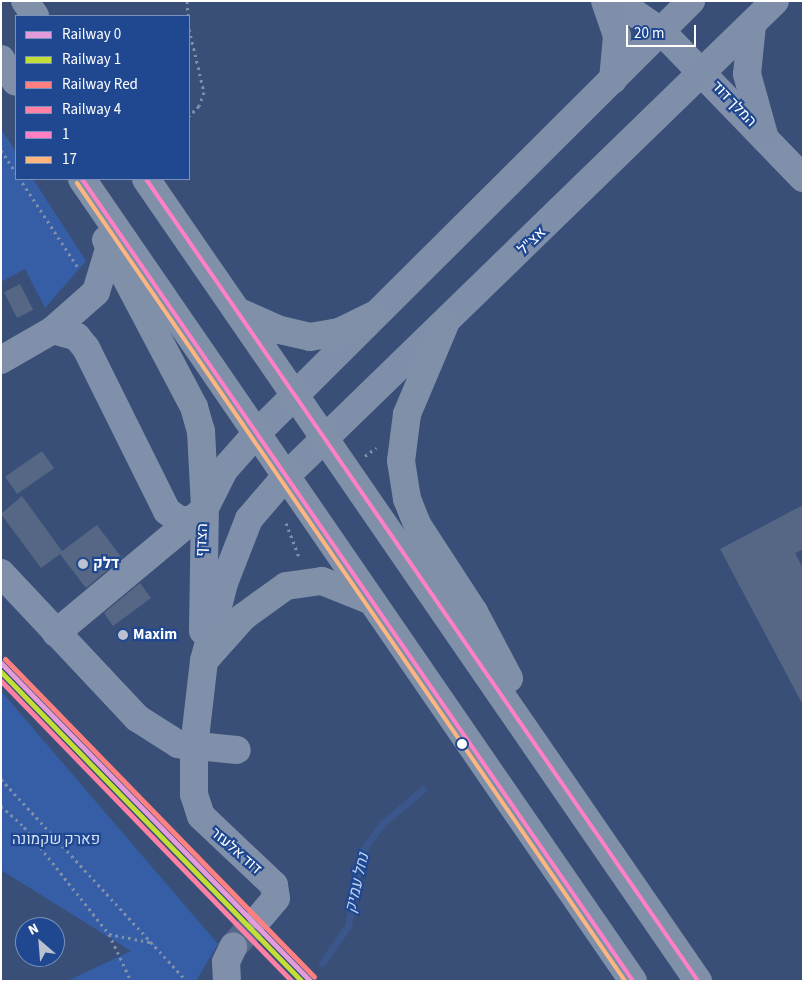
<!DOCTYPE html>
<html>
<head>
<meta charset="utf-8">
<style>
	body { margin:0 }
	#map { position:relative; width:804px; height:982px; overflow:hidden; background:#394f77; font-family:"Source Sans 3",Heebo,sans-serif }
	div>[style] { position:absolute }
	[style*='--x'] { left:calc(var(--x)*1px); top:calc(var(--y)*1px); width:calc(var(--w)*1px); rotate:calc(var(--a)*1deg) }
	.green>* { inset:0; background:#355ea6 }
	.stream>* { height:7px; margin:-3.5px; padding:0 3.5px; transform-origin:3.5px; border-radius:3.5px; background:#3b568a }
	.building>* { inset:0; background:#566786; transform-origin:0 0 }
	.minor-tunnel>* { height:28px; margin-top:-14px; transform-origin:0; background:repeating-linear-gradient(90deg,#57698b 0 28px,transparent 0 42px) }
	.path>* { height:3px; margin-top:-1.5px; transform-origin:0; background:repeating-linear-gradient(90deg,#8190aa 0 2.5px,transparent 0 6.5px) }
	.minor>* { height:28px; margin:-14px; padding:0 14px; transform-origin:14px; border-radius:14px; background:#8190aa }
	.major>* { height:28px; margin:-14px; padding:0 14px; transform-origin:14px; border-radius:14px; background:#808fa9 }
	.highway>* { height:28px; margin:-14px; padding:0 14px; transform-origin:14px; border-radius:14px; background:#8190a9 }
	.bus-1>* { height:4px; margin:-2px; padding:0 2px; transform-origin:2px; border-radius:2px; background:#ff80c5 }
	.bus-2>* { height:4px; margin:-2px; padding:0 2px; transform-origin:2px; border-radius:2px; background:#ffb580 }
	.rail-1>* { height:5px; margin:-2.5px; padding:0 2.5px; transform-origin:2.5px; border-radius:2.5px; background:#e49bd9 }
	.rail-2>* { height:5px; margin:-2.5px; padding:0 2.5px; transform-origin:2.5px; border-radius:2.5px; background:#c3df37 }
	.rail-3>* { height:5px; margin:-2.5px; padding:0 2.5px; transform-origin:2.5px; border-radius:2.5px; background:#ff8080 }
	.rail-4>* { height:5px; margin:-2.5px; padding:0 2.5px; transform-origin:2.5px; border-radius:2.5px; background:#ff80a5 }
	.dots>* { width:14px; height:14px; translate:-50% -50%; box-sizing:border-box; border:2px solid #204890; border-radius:50% }
	span { translate:-50% -50%; white-space:nowrap; text-align:center; line-height:1.15; -webkit-text-stroke:4.5px #204890; paint-order:stroke }
	.street-label { font-size:15px; color:#fff }
	.poi-label { font-size:15px; color:#fff; font-weight:700 }
	.left { translate:0 -50%; text-align:left }
	.park-label { font-size:15px; color:#d6e3f9 }
	.water-label { font-size:16px; color:#bcd1f4; font-style:italic }
	.frame { position:absolute; inset:0; border:2px solid #fff; pointer-events:none }
	.legend { position:absolute; left:15px; top:15px; width:175px; height:165px; box-sizing:border-box; background:#204890; border:1px solid #7991bc; margin:0; padding:6px 9px; list-style:none; font-size:15px; color:#fff }
	.legend li { display:flex; align-items:center; gap:10px; height:25px }
	.legend b { width:25px; border:1px solid #7991bc }
	.north { position:absolute; left:15px; top:917px; width:50px; height:50px; box-sizing:border-box; background:#204890; border:1px solid #7991bc; border-radius:50%; rotate:333deg; font-size:14px; font-weight:700; line-height:20px; text-align:center; color:#fff }
	.north::after { content:''; display:block; margin:auto; width:18px; height:22px; background:#bac1cf; clip-path:polygon(50% 0,100% 100%,50% 72%,0 100%) }
	.scale { position:absolute; left:626px; top:25px; width:70px; height:22px; box-sizing:border-box; border:2px solid #fff; border-top:0; padding-left:6px; font-size:15px; line-height:18px; white-space:nowrap; color:#fff; -webkit-text-stroke:4px #204890; paint-order:stroke }
</style>
</head>
<body>
<div id="map">
	<div class="green">
		<div style="clip-path:polygon(1px 129px,16px 152px,16px 179px,33px 179px,86px 261px,45px 308px,25px 269px,1px 282px)"></div>
		<div style="clip-path:polygon(1px 691px,218px 944px,196px 981px,69px 980px,131px 951px,1px 870px)"></div>
	</div>
	<div class="stream">
		<div style="--x:322;--y:963;--w:45;--a:-54.9"></div>
		<div style="--x:348;--y:926;--w:74;--a:-79.9"></div>
		<div style="--x:361;--y:853;--w:37;--a:-54"></div>
		<div style="--x:383;--y:823;--w:52;--a:-40.4"></div>
	</div>
	<div class="building">
		<div style="left:20px;top:284px;width:29px;height:18px;rotate:63deg"></div>
		<div style="left:42px;top:451px;width:21px;height:45px;rotate:55deg"></div>
		<div style="clip-path:polygon(22px 496px,62px 551px,97px 525px,122px 558px,86px 588px,60px 554px,41px 568px,1px 514px)"></div>
		<div style="clip-path:polygon(803px 505px,803px 549px,795px 553px,803px 568px,803px 705px,720px 549px)"></div>
		<div style="clip-path:polygon(140px 583px,151px 598px,113px 626px,104px 613px)"></div>
	</div>
	<div class="minor-tunnel">
		<div style="--x:233;--y:947;--w:42;--a:-47.9"></div>
	</div>
	<div class="path">
		<div style="--x:187;--y:1;--w:15;--a:86"></div>
		<div style="--x:189;--y:29;--w:65;--a:76.6"></div>
		<div style="--x:204;--y:92;--w:15;--a:110"></div>
		<div style="--x:199;--y:106;--w:14;--a:135"></div>
		<div style="--x:1;--y:150;--w:139;--a:56.8"></div>
		<div style="--x:365;--y:456;--w:14;--a:-36"></div>
		<div style="--x:286;--y:523;--w:39;--a:69"></div>
		<div style="--x:1;--y:779;--w:275;--a:47.4"></div>
		<div style="--x:1;--y:806;--w:31;--a:42"></div>
		<div style="--x:24;--y:827;--w:137;--a:51.5"></div>
		<div style="--x:109;--y:934;--w:46;--a:11.3"></div>
		<div style="--x:109;--y:934;--w:52;--a:64.9"></div>
	</div>
	<div class="minor">
		<div style="--x:617;--y:1;--w:55;--a:34.6"></div>
		<div style="--x:662;--y:32;--w:203;--a:46"></div>
		<div style="--x:53;--y:330;--w:25;--a:16"></div>
		<div style="--x:77;--y:337;--w:14;--a:51"></div>
		<div style="--x:86;--y:348;--w:182;--a:63.6"></div>
		<div style="--x:167;--y:511;--w:15;--a:37"></div>
		<div style="--x:179;--y:520;--w:13;--a:0"></div>
		<div style="--x:1;--y:360;--w:60;--a:-30"></div>
		<div style="--x:53;--y:330;--w:57;--a:-41.5"></div>
		<div style="--x:96;--y:292;--w:45;--a:-73.2"></div>
		<div style="--x:1;--y:573;--w:199;--a:46.8"></div>
		<div style="--x:137;--y:718;--w:49;--a:32.4"></div>
		<div style="--x:178;--y:744;--w:59;--a:5.8"></div>
		<div style="--x:203;--y:631;--w:123;--a:-89.1"></div>
		<div style="--x:205;--y:508;--w:42;--a:-63.4"></div>
		<div style="--x:224;--y:470;--w:48;--a:-48.4"></div>
		<div style="--x:56;--y:633;--w:186;--a:-39.8"></div>
		<div style="--x:261;--y:916;--w:23;--a:-50"></div>
		<div style="--x:276;--y:898;--w:13;--a:-99"></div>
		<div style="--x:274;--y:885;--w:100;--a:-136.6"></div>
		<div style="--x:201;--y:816;--w:23;--a:-108"></div>
		<div style="--x:194;--y:794;--w:47;--a:-90"></div>
		<div style="--x:194;--y:747;--w:87;--a:-83.4"></div>
		<div style="--x:204;--y:661;--w:81;--a:-75.6"></div>
		<div style="--x:224;--y:583;--w:69;--a:-68.7"></div>
		<div style="--x:249;--y:519;--w:55;--a:-49.4"></div>
		<div style="--x:227;--y:981;--w:19;--a:-93"></div>
		<div style="--x:226;--y:962;--w:17;--a:-65"></div>
	</div>
	<div class="major">
		<div style="--x:605;--y:1;--w:37;--a:71"></div>
		<div style="--x:617;--y:36;--w:44;--a:95.2"></div>
		<div style="--x:752;--y:25;--w:49;--a:95.8"></div>
		<div style="--x:747;--y:74;--w:63;--a:74.4"></div>
		<div style="--x:256;--y:434;--w:614;--a:-44.87"></div>
		<div style="--x:285;--y:477;--w:683;--a:-44.17"></div>
	</div>
	<div class="highway">
		<div style="--x:25;--y:1;--w:18;--a:56"></div>
		<div style="--x:1;--y:59;--w:27;--a:57"></div>
		<div style="--x:82;--y:179;--w:973;--a:55.51"></div>
		<div style="--x:146;--y:179;--w:974;--a:55.46"></div>
		<div style="--x:106;--y:240;--w:189;--a:62.2"></div>
		<div style="--x:194;--y:407;--w:25;--a:74"></div>
		<div style="--x:201;--y:431;--w:77;--a:87"></div>
		<div style="--x:237;--y:311;--w:47;--a:23.8"></div>
		<div style="--x:280;--y:330;--w:31;--a:13"></div>
		<div style="--x:310;--y:337;--w:29;--a:-10"></div>
		<div style="--x:339;--y:332;--w:37;--a:-26"></div>
		<div style="--x:445;--y:324;--w:98;--a:112.9"></div>
		<div style="--x:407;--y:414;--w:47;--a:97.3"></div>
		<div style="--x:401;--y:461;--w:38;--a:81"></div>
		<div style="--x:407;--y:499;--w:29;--a:68"></div>
		<div style="--x:418;--y:526;--w:103;--a:56.9"></div>
		<div style="--x:474;--y:612;--w:75;--a:62.1"></div>
		<div style="--x:204;--y:661;--w:59;--a:-48.4"></div>
		<div style="--x:243;--y:617;--w:53;--a:-35.8"></div>
		<div style="--x:286;--y:586;--w:36;--a:-8"></div>
		<div style="--x:322;--y:581;--w:51;--a:22"></div>
	</div>
	<div class="bus-1">
		<div style="--x:82;--y:179;--w:973;--a:55.51"></div>
		<div style="--x:146;--y:179;--w:974;--a:55.46"></div>
	</div>
	<div class="bus-2">
		<div style="--x:77;--y:183;--w:968;--a:55.52"></div>
	</div>
	<div class="rail-1">
		<div style="--x:1;--y:663;--w:443;--a:45.8"></div>
	</div>
	<div class="rail-2">
		<div style="--x:1;--y:672;--w:431;--a:45.8"></div>
	</div>
	<div class="rail-3">
		<div style="--x:5;--y:659;--w:443;--a:45.8"></div>
	</div>
	<div class="rail-4">
		<div style="--x:1;--y:681;--w:418;--a:45.9"></div>
	</div>
	<div class="dots">
		<div style="left:83px;top:564px;background:#bac1cf"></div>
		<div style="left:123px;top:635px;background:#bac1cf"></div>
		<div style="left:462px;top:744px;background:#fff"></div>
	</div>
	<div class="street-label">
		<span style="left:734px;top:104px;rotate:46deg">המלך דוד</span>
		<span style="left:532px;top:241px;rotate:-44deg">אצ"ל</span>
		<span style="left:202px;top:540px;rotate:-87deg">הצדף</span>
		<span style="left:236px;top:851px;rotate:41deg">דוד אלעזר</span>
	</div>
	<div class="poi-label">
		<span class="left" style="left:93px;top:564px">דלק</span>
		<span class="left" style="left:133px;top:635px">Maxim</span>
	</div>
	<div class="park-label">
		<span style="left:56px;top:840px">פארק שקמונה</span>
	</div>
	<div class="water-label">
		<span style="left:357px;top:883px;rotate:-77deg">נחל עמיק</span>
	</div>
	<div class="frame"></div>
	<ul class="legend">
	<li><b style="height:6px;background:#e49bd9"></b>Railway 0</li>
	<li><b style="height:6px;background:#c3df37"></b>Railway 1</li>
	<li><b style="height:6px;background:#ff8080"></b>Railway Red</li>
	<li><b style="height:6px;background:#ff80a5"></b>Railway 4</li>
	<li><b style="height:6px;background:#ff80c5"></b>1</li>
	<li><b style="height:6px;background:#ffb580"></b>17</li>
	</ul>
	<div class="north">N</div>
	<div class="scale">20 m</div>
</div>
</body>
</html>
